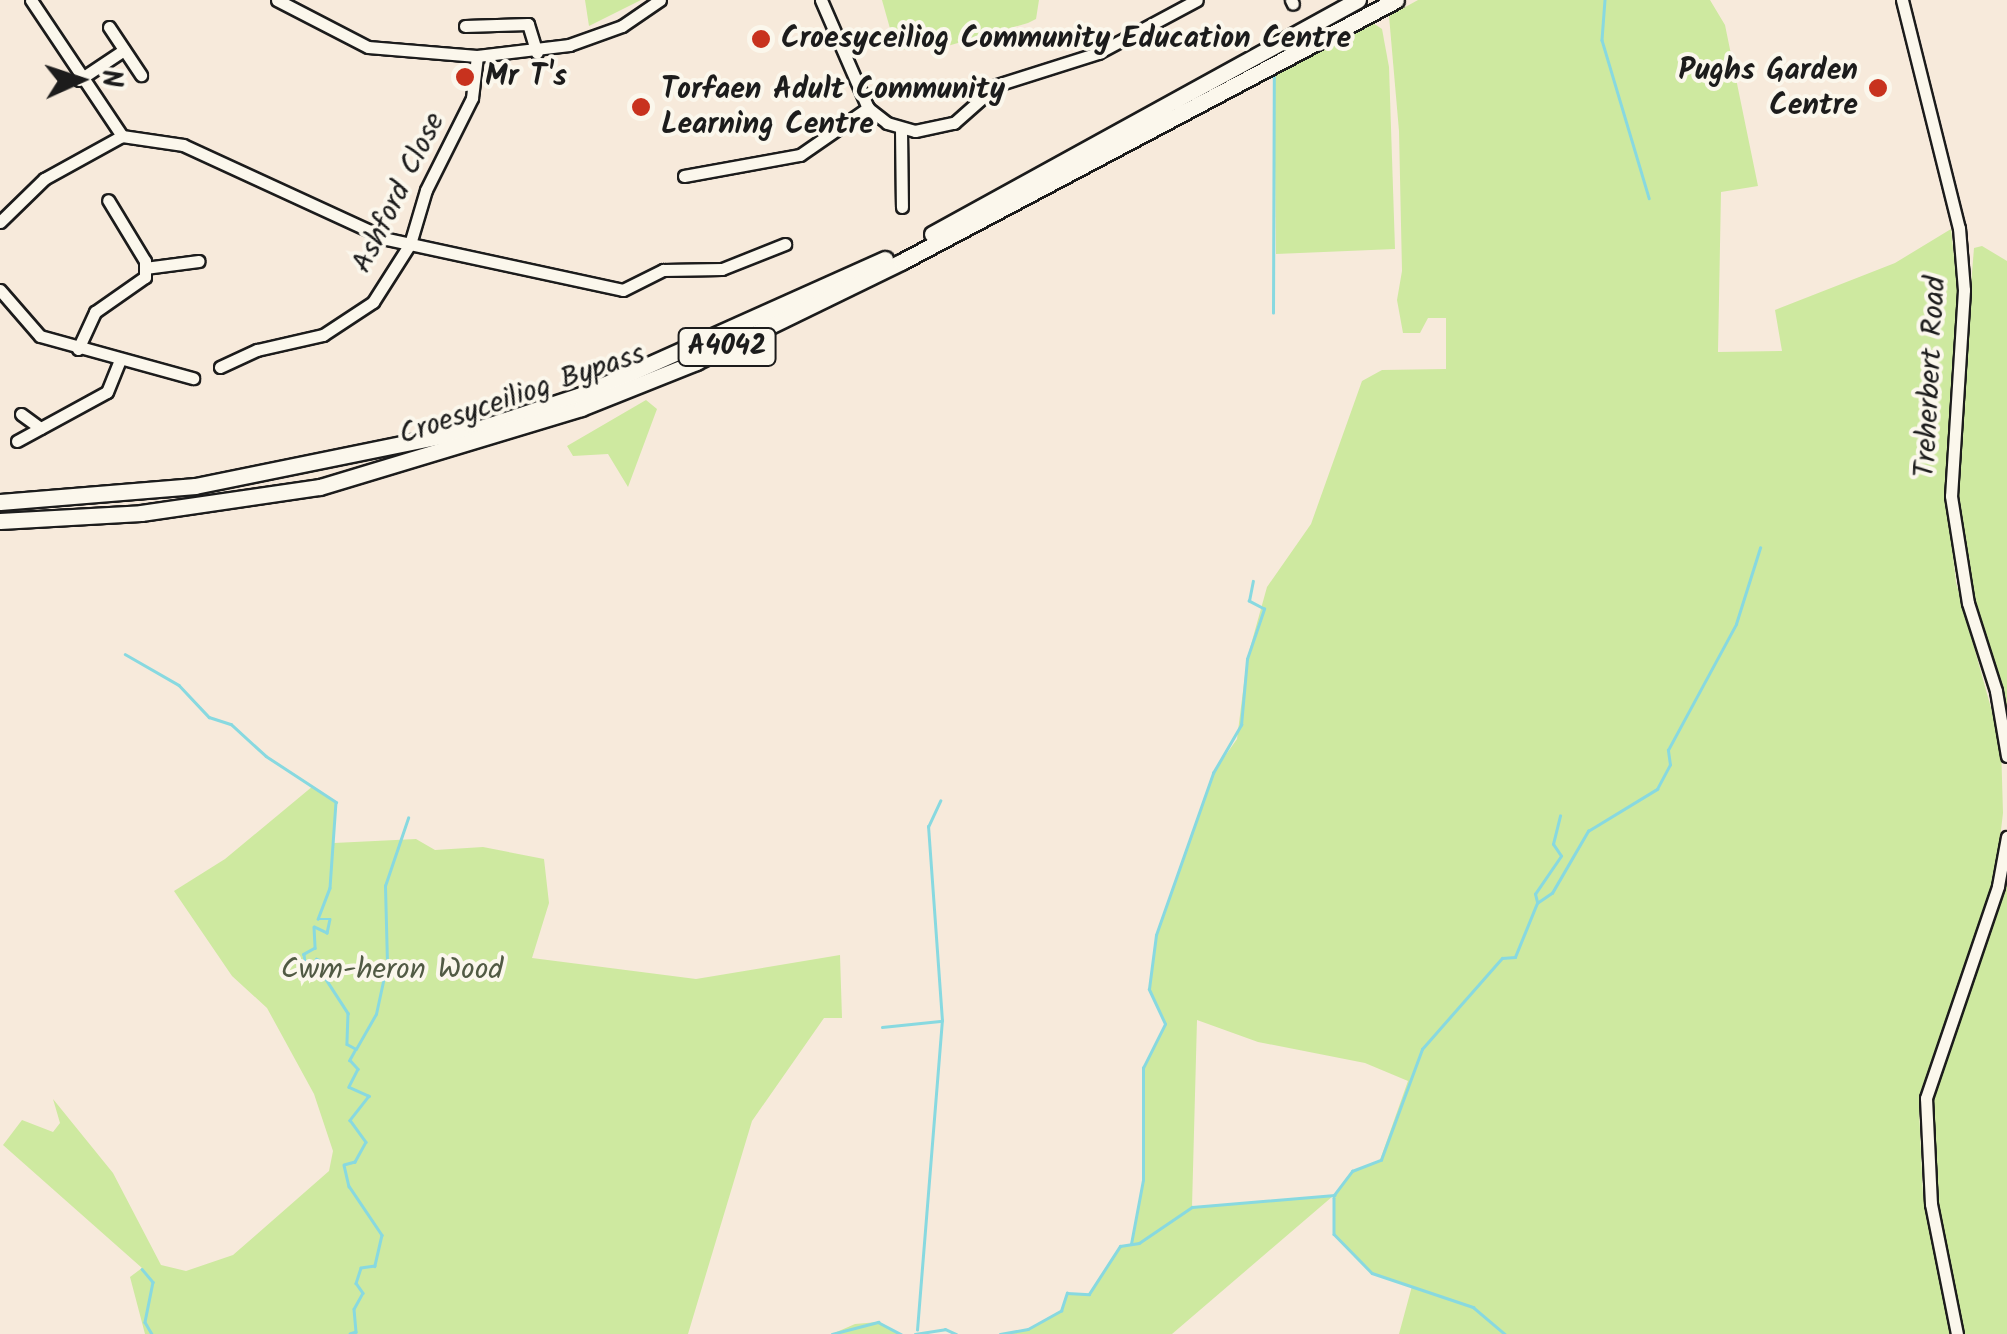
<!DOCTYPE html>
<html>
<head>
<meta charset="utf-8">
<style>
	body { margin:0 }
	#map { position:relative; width:2007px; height:1334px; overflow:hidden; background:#f7eadb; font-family:Kalam,sans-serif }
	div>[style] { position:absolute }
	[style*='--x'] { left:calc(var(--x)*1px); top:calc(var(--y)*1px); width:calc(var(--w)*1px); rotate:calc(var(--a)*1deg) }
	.green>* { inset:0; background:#cee9a0 }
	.stream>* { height:2.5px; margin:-1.25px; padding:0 1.25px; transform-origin:1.25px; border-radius:1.25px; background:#88d9e0 }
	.roads { filter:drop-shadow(2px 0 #1c1c1c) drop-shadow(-2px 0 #1c1c1c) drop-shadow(0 2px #1c1c1c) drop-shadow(0 -2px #1c1c1c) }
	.minor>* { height:11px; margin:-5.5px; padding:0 5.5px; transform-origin:5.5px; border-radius:5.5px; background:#fbf7ec }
	.highway>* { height:15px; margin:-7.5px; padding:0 7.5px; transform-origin:7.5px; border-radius:7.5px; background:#fbf7ec }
	.dots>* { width:28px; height:28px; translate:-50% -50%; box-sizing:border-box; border:5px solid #fbf7ec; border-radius:50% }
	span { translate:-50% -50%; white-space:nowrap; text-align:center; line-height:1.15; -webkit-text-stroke:8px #fbf7ec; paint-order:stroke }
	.shield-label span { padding:2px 8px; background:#fbf7ec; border:2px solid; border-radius:8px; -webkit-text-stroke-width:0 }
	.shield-label { font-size:28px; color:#1c1c1c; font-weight:700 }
	.poi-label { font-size:30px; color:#1c1c1c; font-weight:700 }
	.left { translate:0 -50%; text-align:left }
	.right { translate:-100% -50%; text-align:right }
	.street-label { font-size:30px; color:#1c1c1c }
	.park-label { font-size:30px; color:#515a44 }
	.north { position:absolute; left:30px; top:30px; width:100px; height:100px; -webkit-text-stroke:8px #fbf7ec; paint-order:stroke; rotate:87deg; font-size:28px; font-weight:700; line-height:40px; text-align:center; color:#1c1c1c }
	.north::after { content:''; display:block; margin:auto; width:35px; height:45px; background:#1c1c1c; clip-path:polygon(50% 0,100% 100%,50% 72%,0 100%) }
</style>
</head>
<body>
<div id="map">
	<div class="green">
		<div style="clip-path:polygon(585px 0,641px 0,589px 26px)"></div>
		<div style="clip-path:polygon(882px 0,1039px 0,1036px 19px,1028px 23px,944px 47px,896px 50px)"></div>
		<div style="clip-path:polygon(evenodd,1418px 0,1710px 0,1725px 25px,1758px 186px,1721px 192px,1718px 352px,1782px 351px,1775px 310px,1895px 263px,1951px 229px,1958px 294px,1945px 483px,1956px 582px,2001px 744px,2003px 813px,1995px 881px,1919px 1108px,1923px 1195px,1952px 1334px,1399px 1334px,1412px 1286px,1372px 1273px,1334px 1234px,1333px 1196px,1172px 1334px,1000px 1334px,1028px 1329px,1061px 1311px,1067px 1293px,1090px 1294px,1120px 1246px,1131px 1244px,1143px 1180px,1143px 1068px,1165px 1024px,1149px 989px,1156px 935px,1213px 773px,1237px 739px,1247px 659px,1267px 587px,1311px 524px,1362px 381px,1382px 370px,1446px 369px,1446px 318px,1428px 318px,1420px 333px,1403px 333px,1397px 300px,1402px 271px,1399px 131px,1389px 16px,1418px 0,1197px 1020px,1258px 1042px,1365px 1063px,1408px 1081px,1380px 1160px,1352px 1171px,1334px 1195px,1192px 1207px,1197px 1020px)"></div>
		<div style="clip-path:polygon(1373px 23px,1382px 29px,1389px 67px,1395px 249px,1276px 254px,1274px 75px)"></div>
		<div style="clip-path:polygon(1982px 246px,2007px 261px,2007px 709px,1970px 588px,1956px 471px,1974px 248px)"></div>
		<div style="clip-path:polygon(646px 400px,657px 409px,628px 487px,608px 454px,573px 456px,567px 446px)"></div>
		<div style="clip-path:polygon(313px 786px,336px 802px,334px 843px,416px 839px,435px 850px,483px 847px,544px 859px,549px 903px,532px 958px,696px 979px,840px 955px,842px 1018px,824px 1018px,752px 1121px,688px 1334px,145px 1334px,130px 1277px,142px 1268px,3px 1145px,22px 1120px,53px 1132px,60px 1123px,53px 1099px,113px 1173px,161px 1265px,186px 1271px,233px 1255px,329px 1171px,333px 1151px,314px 1094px,267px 1008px,232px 976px,174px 891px,225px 859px)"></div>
		<div style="clip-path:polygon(2007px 882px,2007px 1334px,1964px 1334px,1936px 1201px,1929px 1118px,1965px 990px)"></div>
		<div style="clip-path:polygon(878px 1322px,901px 1334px,832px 1334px,855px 1324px)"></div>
	</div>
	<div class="stream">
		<div style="--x:1605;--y:0;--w:40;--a:94.3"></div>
		<div style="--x:1602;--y:40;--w:165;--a:73.4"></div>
		<div style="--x:1273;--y:313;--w:238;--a:-89.8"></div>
		<div style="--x:125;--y:654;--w:62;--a:29.9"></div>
		<div style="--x:179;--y:685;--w:44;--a:46.8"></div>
		<div style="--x:209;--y:717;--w:23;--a:18"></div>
		<div style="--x:231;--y:724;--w:47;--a:42.4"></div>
		<div style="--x:266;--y:756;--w:84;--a:33.3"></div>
		<div style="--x:336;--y:802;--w:86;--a:94"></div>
		<div style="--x:330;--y:888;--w:33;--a:111"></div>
		<div style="--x:318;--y:919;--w:12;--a:0"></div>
		<div style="--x:330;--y:919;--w:14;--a:102"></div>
		<div style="--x:327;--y:933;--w:14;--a:-155"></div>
		<div style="--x:314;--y:927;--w:21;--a:87"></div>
		<div style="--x:315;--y:948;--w:13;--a:151"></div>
		<div style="--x:304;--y:954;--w:20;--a:84"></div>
		<div style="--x:306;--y:974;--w:18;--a:-56"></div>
		<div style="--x:316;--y:959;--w:7;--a:16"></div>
		<div style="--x:323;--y:961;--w:12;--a:95"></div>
		<div style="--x:322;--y:973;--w:48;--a:57"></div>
		<div style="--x:348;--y:1013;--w:31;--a:92"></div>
		<div style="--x:347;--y:1044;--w:10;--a:29"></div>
		<div style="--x:356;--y:1049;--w:13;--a:119"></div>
		<div style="--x:350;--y:1060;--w:12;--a:48"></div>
		<div style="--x:358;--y:1069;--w:20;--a:117"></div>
		<div style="--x:349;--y:1087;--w:22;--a:24"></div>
		<div style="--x:369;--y:1096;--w:31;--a:128"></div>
		<div style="--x:350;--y:1120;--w:27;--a:54"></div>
		<div style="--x:366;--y:1142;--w:23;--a:119"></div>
		<div style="--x:355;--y:1162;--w:11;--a:165"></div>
		<div style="--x:344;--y:1165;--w:22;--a:77"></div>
		<div style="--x:349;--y:1186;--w:59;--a:56"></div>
		<div style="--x:382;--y:1235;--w:32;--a:103"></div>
		<div style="--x:375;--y:1266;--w:14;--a:172"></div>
		<div style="--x:361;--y:1268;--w:16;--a:108"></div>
		<div style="--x:356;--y:1283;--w:12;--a:55"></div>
		<div style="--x:363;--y:1293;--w:18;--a:119"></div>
		<div style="--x:354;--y:1309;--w:23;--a:85"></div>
		<div style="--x:356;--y:1332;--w:6;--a:162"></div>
		<div style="--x:1537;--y:902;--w:8;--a:-104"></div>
		<div style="--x:1535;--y:894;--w:46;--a:-55.6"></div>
		<div style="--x:1561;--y:856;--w:14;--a:-124"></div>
		<div style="--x:1553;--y:844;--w:29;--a:-76"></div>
		<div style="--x:882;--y:1027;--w:58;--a:-5.9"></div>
		<div style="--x:356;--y:1049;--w:40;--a:-60.3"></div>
		<div style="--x:376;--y:1014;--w:52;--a:-77.8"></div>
		<div style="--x:387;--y:963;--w:77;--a:-91.5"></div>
		<div style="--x:385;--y:886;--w:72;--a:-71.3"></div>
		<div style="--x:1334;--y:1198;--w:36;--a:90"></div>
		<div style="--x:1334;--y:1234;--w:54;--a:45.7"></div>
		<div style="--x:1372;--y:1273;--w:107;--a:18.6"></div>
		<div style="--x:1473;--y:1307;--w:42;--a:40.2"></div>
		<div style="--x:1131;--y:1244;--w:65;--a:-79.4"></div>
		<div style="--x:1143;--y:1180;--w:112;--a:-90"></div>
		<div style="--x:1143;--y:1068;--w:49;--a:-63.4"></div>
		<div style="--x:1165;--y:1024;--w:38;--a:-115"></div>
		<div style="--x:1149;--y:989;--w:54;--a:-82.6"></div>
		<div style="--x:1156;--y:935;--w:172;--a:-70.6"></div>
		<div style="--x:1213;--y:773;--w:56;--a:-59.7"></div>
		<div style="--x:1241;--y:725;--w:66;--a:-84.8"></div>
		<div style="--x:1247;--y:659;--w:53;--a:-71.2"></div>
		<div style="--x:1264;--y:609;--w:17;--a:-152"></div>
		<div style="--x:1249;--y:601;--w:20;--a:-79"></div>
		<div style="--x:142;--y:1269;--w:17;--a:50"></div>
		<div style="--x:153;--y:1282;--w:41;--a:101.3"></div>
		<div style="--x:145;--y:1322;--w:14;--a:60"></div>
		<div style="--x:917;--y:1330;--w:310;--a:-85.4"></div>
		<div style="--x:942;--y:1021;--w:195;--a:-94.1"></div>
		<div style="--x:928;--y:827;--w:29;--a:-65"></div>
		<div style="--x:832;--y:1334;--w:48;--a:-14.6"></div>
		<div style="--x:878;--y:1322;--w:26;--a:28"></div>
		<div style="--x:915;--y:1334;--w:30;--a:-9"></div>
		<div style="--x:945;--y:1329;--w:12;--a:24"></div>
		<div style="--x:1000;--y:1334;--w:28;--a:-10"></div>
		<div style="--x:1028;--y:1329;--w:38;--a:-29"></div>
		<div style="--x:1061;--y:1311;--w:19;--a:-72"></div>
		<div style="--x:1067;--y:1293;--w:22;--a:3"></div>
		<div style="--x:1089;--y:1294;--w:57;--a:-57.1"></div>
		<div style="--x:1120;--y:1246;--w:19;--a:-9"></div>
		<div style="--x:1139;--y:1243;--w:64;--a:-34.2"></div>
		<div style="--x:1192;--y:1207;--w:143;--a:-4.8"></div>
		<div style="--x:1334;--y:1195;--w:30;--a:-53"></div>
		<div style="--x:1352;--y:1171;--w:31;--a:-21"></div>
		<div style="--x:1381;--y:1160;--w:118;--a:-69.7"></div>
		<div style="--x:1422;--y:1049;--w:121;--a:-48.7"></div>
		<div style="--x:1502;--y:958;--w:13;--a:-4"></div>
		<div style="--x:1515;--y:957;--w:58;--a:-67.8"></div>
		<div style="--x:1537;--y:903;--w:18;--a:-34"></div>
		<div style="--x:1552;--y:893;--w:72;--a:-59.9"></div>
		<div style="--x:1588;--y:831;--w:81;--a:-31.3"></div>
		<div style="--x:1657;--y:789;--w:27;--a:-62"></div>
		<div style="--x:1670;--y:765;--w:15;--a:-98"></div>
		<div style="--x:1668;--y:750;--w:143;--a:-61.6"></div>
		<div style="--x:1736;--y:624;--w:80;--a:-72.5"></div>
	</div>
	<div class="roads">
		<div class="minor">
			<div style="--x:31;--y:0;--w:164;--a:56.2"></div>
			<div style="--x:122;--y:136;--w:62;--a:8.4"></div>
			<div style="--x:183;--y:145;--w:225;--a:24.7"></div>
			<div style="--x:387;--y:239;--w:241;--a:12.2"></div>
			<div style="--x:623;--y:290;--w:45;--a:-26.6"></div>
			<div style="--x:663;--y:270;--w:59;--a:-1"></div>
			<div style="--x:722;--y:269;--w:68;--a:-21.6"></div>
			<div style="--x:277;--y:0;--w:102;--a:27.3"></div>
			<div style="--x:368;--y:47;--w:109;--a:4.7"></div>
			<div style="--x:477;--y:56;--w:93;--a:-6.8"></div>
			<div style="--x:569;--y:45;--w:56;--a:-19.7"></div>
			<div style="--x:622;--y:26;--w:46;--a:-34.4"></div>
			<div style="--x:821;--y:0;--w:118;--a:66.5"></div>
			<div style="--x:868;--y:108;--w:24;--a:38"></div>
			<div style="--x:887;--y:123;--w:29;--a:16"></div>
			<div style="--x:915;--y:131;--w:40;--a:-12"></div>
			<div style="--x:954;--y:123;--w:57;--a:-41.5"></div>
			<div style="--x:997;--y:85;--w:106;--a:-17.6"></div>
			<div style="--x:1098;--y:53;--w:112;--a:-28.2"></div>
			<div style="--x:1291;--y:0;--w:4;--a:63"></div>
			<div style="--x:1902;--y:0;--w:235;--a:76"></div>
			<div style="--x:1959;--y:228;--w:62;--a:85.4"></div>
			<div style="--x:1964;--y:290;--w:206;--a:93.6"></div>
			<div style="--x:1951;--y:496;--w:108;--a:81"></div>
			<div style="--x:1968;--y:603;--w:92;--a:72.3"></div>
			<div style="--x:1996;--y:691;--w:66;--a:80.4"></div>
			<div style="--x:465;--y:26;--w:63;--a:-1.8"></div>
			<div style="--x:528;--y:24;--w:30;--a:73"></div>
			<div style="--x:109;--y:27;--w:58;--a:56.3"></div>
			<div style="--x:79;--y:80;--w:54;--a:-33.7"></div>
			<div style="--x:901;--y:129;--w:78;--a:89.3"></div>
			<div style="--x:684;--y:176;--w:118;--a:-10.3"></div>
			<div style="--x:800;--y:155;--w:83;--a:-34.7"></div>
			<div style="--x:0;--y:222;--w:62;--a:-44.3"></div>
			<div style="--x:44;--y:179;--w:89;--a:-28.9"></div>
			<div style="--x:145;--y:268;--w:54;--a:-7.4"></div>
			<div style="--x:0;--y:290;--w:61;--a:49"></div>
			<div style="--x:40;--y:336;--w:159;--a:15.4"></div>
			<div style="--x:78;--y:349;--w:41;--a:-65.3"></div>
			<div style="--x:95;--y:312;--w:61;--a:-35"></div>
			<div style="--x:145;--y:277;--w:16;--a:-90"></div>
			<div style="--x:145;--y:261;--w:71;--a:-121.2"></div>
			<div style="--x:220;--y:367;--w:41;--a:-24.7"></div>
			<div style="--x:257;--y:350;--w:68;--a:-12.8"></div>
			<div style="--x:323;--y:335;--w:60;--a:-33.4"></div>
			<div style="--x:373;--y:302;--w:69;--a:-57.5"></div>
			<div style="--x:410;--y:244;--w:56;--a:-73.5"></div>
			<div style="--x:426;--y:190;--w:103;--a:-63.4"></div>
			<div style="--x:472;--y:98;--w:42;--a:-83.2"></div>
			<div style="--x:21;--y:414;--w:24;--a:36"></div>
			<div style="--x:17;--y:441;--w:102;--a:-28.6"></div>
			<div style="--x:107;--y:392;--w:35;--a:-68"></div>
			<div style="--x:1957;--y:1334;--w:133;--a:-101.3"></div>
			<div style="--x:1931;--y:1204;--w:106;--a:-92.7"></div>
			<div style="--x:1926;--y:1098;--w:224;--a:-71.2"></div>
			<div style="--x:1998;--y:886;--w:50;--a:-79.6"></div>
		</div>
		<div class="highway">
			<div style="--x:932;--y:234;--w:486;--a:-28.8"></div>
			<div style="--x:0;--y:502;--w:196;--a:-4.7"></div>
			<div style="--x:195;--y:486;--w:295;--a:-11.5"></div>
			<div style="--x:484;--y:427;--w:102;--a:-18.3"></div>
			<div style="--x:581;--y:395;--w:333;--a:-24.1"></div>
			<div style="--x:0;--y:521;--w:141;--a:-3.2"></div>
			<div style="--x:141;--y:513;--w:181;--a:-8.3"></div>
			<div style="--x:320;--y:487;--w:273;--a:-16.8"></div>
			<div style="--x:581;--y:408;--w:124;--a:-21.8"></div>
			<div style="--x:696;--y:362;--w:228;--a:-26"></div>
			<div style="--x:901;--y:262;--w:560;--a:-27.89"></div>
		</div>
	</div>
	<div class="dots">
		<div style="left:761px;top:39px;background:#c8321e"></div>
		<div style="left:465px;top:77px;background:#c8321e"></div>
		<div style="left:1878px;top:88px;background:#c8321e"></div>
		<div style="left:641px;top:107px;background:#c8321e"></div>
	</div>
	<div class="shield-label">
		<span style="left:727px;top:347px">A4042</span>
	</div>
	<div class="poi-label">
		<span class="left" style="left:781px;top:39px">Croesyceiliog Community Education Centre</span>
		<span class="right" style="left:1858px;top:88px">Pughs Garden<br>Centre</span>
		<span class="left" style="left:485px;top:77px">Mr T's</span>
		<span class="left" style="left:661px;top:107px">Torfaen Adult Community<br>Learning Centre</span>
	</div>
	<div class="street-label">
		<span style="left:399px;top:193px;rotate:-64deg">Ashford Close</span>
		<span style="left:1931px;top:377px;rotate:-87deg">Treherbert Road</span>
		<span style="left:522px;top:395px;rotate:-19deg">Croesyceiliog Bypass</span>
	</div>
	<div class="park-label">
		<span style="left:392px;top:970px">Cwm-heron Wood</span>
	</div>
	<div class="north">N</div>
</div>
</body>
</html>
